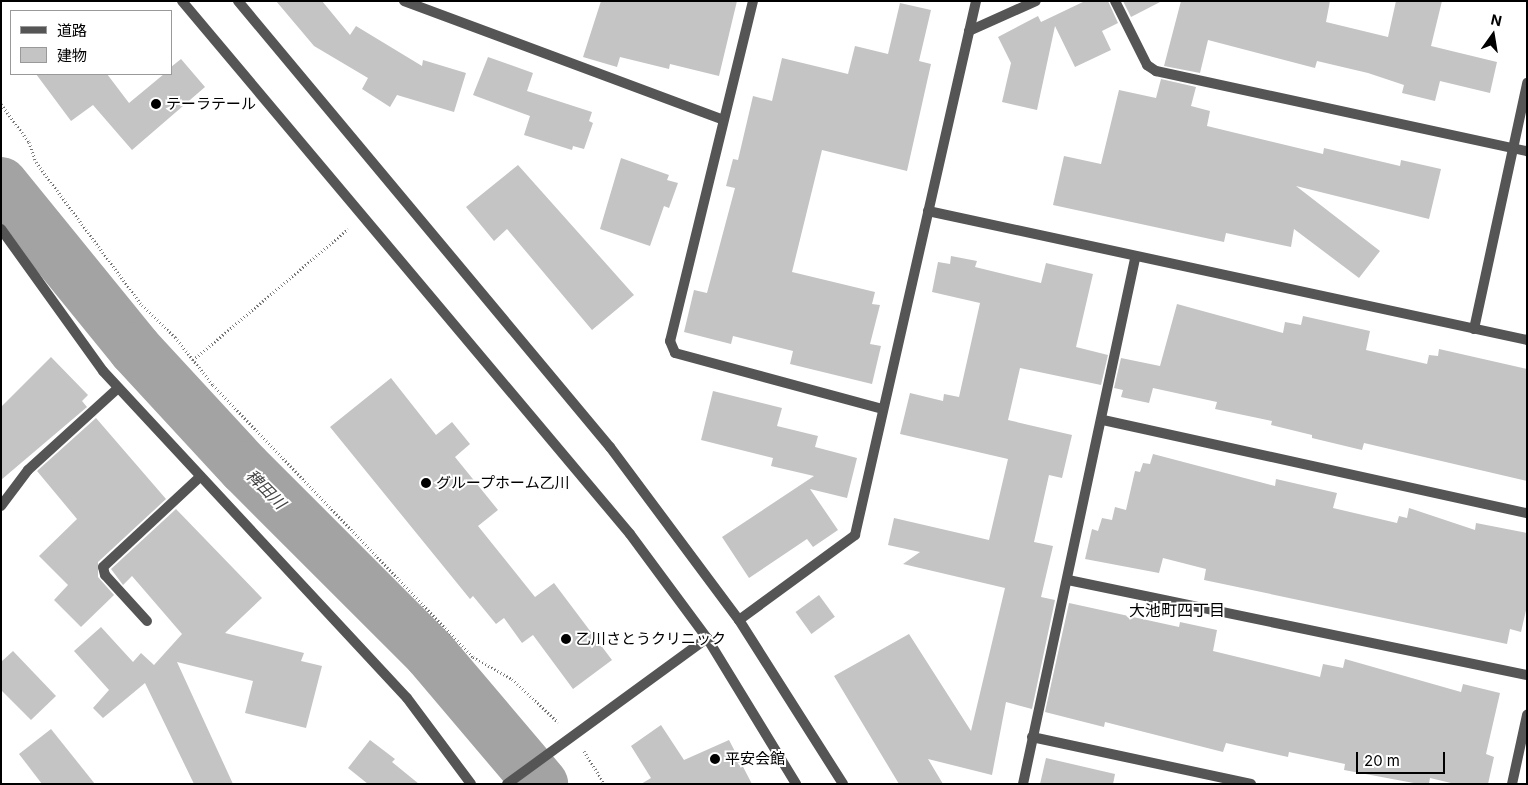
<!DOCTYPE html>
<html>
<head>
<meta charset="utf-8">
<style>
	body { margin:0 }
	#map { position:relative; width:1528px; height:785px; overflow:hidden; background:#fff; font-family:Inter,"Noto Sans JP",sans-serif }
	div>[style] { position:absolute }
	[style*='--x'] { left:calc(var(--x)*1px); top:calc(var(--y)*1px); width:calc(var(--w)*1px); rotate:calc(var(--a)*1deg) }
	.river>* { height:54px; margin:-27px; padding:0 27px; transform-origin:27px; border-radius:27px; background:#a3a3a3 }
	.building>* { inset:0; background:#c4c4c4; transform-origin:0 0 }
	.path>* { height:3px; margin-top:-1.5px; transform-origin:0; background:repeating-linear-gradient(90deg,#777 0 1px,transparent 0 3.5px) }
	.minor>* { height:10px; margin:-5px; padding:0 5px; transform-origin:5px; border-radius:5px; background:#555 }
	.tertiary>* { height:10px; margin:-5px; padding:0 5px; transform-origin:5px; border-radius:5px; background:#555 }
	.dots>* { width:14px; height:14px; translate:-50% -50%; box-sizing:border-box; border:2px solid #fff; border-radius:50% }
	span { translate:-50% -50%; white-space:nowrap; text-align:center; line-height:1.15; -webkit-text-stroke:4px #fff; paint-order:stroke }
	.poi-label { font-size:15px; color:#000 }
	.left { translate:0 -50%; text-align:left }
	.water-label { font-size:16px; color:#444; font-style:italic }
	.neighbourhood-label { font-size:16px; color:#000 }
	.frame { position:absolute; inset:0; border:2px solid #000; pointer-events:none }
	.legend { position:absolute; left:10px; top:10px; width:162px; height:65px; box-sizing:border-box; background:#fff; border:1px solid #999; margin:0; padding:6px 9px; list-style:none; font-size:15px; color:#000 }
	.legend li { display:flex; align-items:center; gap:10px; height:25px }
	.legend b { width:25px; border:1px solid #999 }
	.north { position:absolute; left:1468px; top:10px; width:50px; height:50px; -webkit-text-stroke:4px #fff; paint-order:stroke; rotate:13deg; font-size:14px; font-weight:700; line-height:20px; text-align:center; color:#000 }
	.north::after { content:''; display:block; margin:auto; width:18px; height:22px; background:#000; clip-path:polygon(50% 0,100% 100%,50% 72%,0 100%) }
	.scale { position:absolute; left:1356px; top:752px; width:89px; height:22px; box-sizing:border-box; border:2px solid #000; border-top:0; padding-left:6px; font-size:15px; line-height:18px; white-space:nowrap; color:#000; -webkit-text-stroke:4px #fff; paint-order:stroke }
</style>
</head>
<body>
<div id="map">
	<div class="river">
		<div style="--x:1;--y:184;--w:213;--a:50.9"></div>
		<div style="--x:135;--y:349;--w:162;--a:47.3"></div>
		<div style="--x:245;--y:468;--w:262;--a:45"></div>
		<div style="--x:430;--y:653;--w:172;--a:49.7"></div>
	</div>
	<div class="building">
		<div style="clip-path:polygon(276px 1px,322px 1px,350px 35px,356px 26px,422px 66px,423px 60px,466px 73px,454px 112px,397px 95px,390px 107px,362px 89px,368px 78px,314px 46px)"></div>
		<div style="clip-path:polygon(601px 1px,737px 1px,719px 76px,670px 64px,669px 69px,620px 57px,617px 67px,583px 57px)"></div>
		<div style="clip-path:polygon(1085px 1px,1108px 1px,1118px 23px,1102px 31px,1111px 50px,1075px 67px,1055px 26px,1037px 110px,1002px 102px,1011px 63px,998px 37px,1038px 16px,1041px 22px)"></div>
		<div style="clip-path:polygon(1123px 1px,1162px 1px,1131px 17px)"></div>
		<div style="clip-path:polygon(1181px 1px,1330px 1px,1326px 22px,1388px 37px,1396px 1px,1442px 1px,1431px 46px,1497px 62px,1490px 93px,1440px 81px,1435px 101px,1402px 93px,1404px 85px,1368px 73px,1317px 61px,1315px 68px,1208px 40px,1200px 73px,1164px 66px)"></div>
		<div style="clip-path:polygon(900px 3px,931px 10px,919px 61px,931px 64px,907px 171px,822px 150px,792px 272px,875px 292px,872px 304px,880px 305px,870px 344px,881px 346px,872px 384px,790px 364px,793px 351px,733px 336px,731px 344px,684px 332px,694px 290px,707px 293px,735px 188px,726px 186px,733px 159px,738px 160px,753px 96px,772px 101px,782px 58px,848px 74px,855px 46px,888px 54px)"></div>
		<div style="clip-path:polygon(488px 57px,533px 73px,527px 91px,592px 112px,589px 121px,593px 123px,584px 149px,573px 146px,572px 150px,524px 135px,530px 116px,473px 95px)"></div>
		<div style="clip-path:polygon(181px 59px,205px 87px,132px 150px,93px 105px,71px 121px,36px 74px,107px 74px,129px 103px,164px 74px,171px 74px,171px 67px)"></div>
		<div style="clip-path:polygon(1161px 79px,1196px 87px,1191px 106px,1210px 111px,1207px 126px,1323px 154px,1324px 148px,1400px 166px,1401px 160px,1441px 169px,1429px 219px,1296px 186px,1380px 251px,1359px 278px,1294px 229px,1291px 247px,1226px 233px,1224px 242px,1053px 205px,1064px 156px,1101px 164px,1119px 90px,1156px 98px)"></div>
		<div style="clip-path:polygon(621px 158px,669px 175px,667px 180px,678px 183px,669px 208px,664px 206px,650px 246px,600px 229px)"></div>
		<div style="clip-path:polygon(518px 165px,634px 295px,592px 330px,507px 229px,494px 241px,466px 207px)"></div>
		<div style="clip-path:polygon(951px 256px,977px 261px,975px 267px,1041px 283px,1046px 263px,1093px 274px,1076px 347px,1108px 355px,1101px 385px,1020px 368px,1008px 420px,1072px 435px,1062px 478px,1049px 475px,1034px 542px,1053px 546px,1041px 597px,1055px 600px,1032px 709px,1006px 702px,992px 775px,928px 759px,943px 784px,899px 784px,834px 676px,909px 634px,971px 731px,1005px 588px,903px 564px,920px 552px,888px 545px,894px 518px,989px 540px,1008px 459px,900px 434px,910px 393px,943px 401px,944px 394px,959px 397px,980px 303px,932px 292px,938px 262px,950px 264px)"></div>
		<div style="clip-path:polygon(1177px 304px,1283px 333px,1285px 322px,1301px 325px,1303px 316px,1370px 331px,1366px 350px,1427px 364px,1429px 355px,1438px 356px,1439px 349px,1527px 369px,1527px 481px,1364px 443px,1362px 450px,1312px 438px,1312px 435px,1271px 425px,1272px 421px,1215px 409px,1217px 402px,1153px 388px,1149px 403px,1121px 397px,1123px 390px,1114px 388px,1121px 358px,1160px 366px)"></div>
		<div style="clip-path:polygon(51px 357px,88px 395px,82px 401px,87px 407px,1px 480px,1px 407px)"></div>
		<div style="clip-path:polygon(391px 378px,436px 435px,452px 422px,470px 444px,455px 457px,498px 510px,478px 526px,535px 597px,554px 583px,612px 660px,573px 689px,533px 635px,522px 643px,504px 618px,496px 624px,473px 596px,470px 599px,330px 427px)"></div>
		<div style="clip-path:polygon(713px 391px,782px 408px,777px 426px,818px 436px,815px 447px,857px 458px,847px 498px,810px 489px,838px 530px,813px 547px,807px 539px,749px 578px,722px 537px,814px 476px,771px 466px,773px 458px,701px 440px)"></div>
		<div style="clip-path:polygon(96px 418px,166px 499px,98px 562px,98px 577px,114px 595px,81px 627px,54px 600px,68px 585px,39px 556px,77px 519px,37px 471px)"></div>
		<div style="clip-path:polygon(1153px 454px,1275px 486px,1276px 479px,1337px 493px,1333px 508px,1397px 523px,1399px 516px,1407px 518px,1409px 508px,1475px 530px,1476px 523px,1527px 533px,1527px 606px,1521px 632px,1510px 629px,1507px 644px,1204px 580px,1206px 569px,1163px 558px,1159px 573px,1085px 559px,1092px 529px,1098px 531px,1102px 518px,1112px 520px,1115px 507px,1126px 510px,1135px 471px,1140px 472px,1143px 463px,1150px 464px)"></div>
		<div style="clip-path:polygon(176px 509px,262px 598px,225px 633px,304px 653px,301px 661px,322px 666px,306px 728px,245px 713px,253px 681px,177px 662px,233px 784px,194px 784px,145px 683px,103px 718px,93px 708px,109px 690px,74px 651px,101px 627px,133px 662px,141px 653px,154px 665px,182px 634px,132px 576px,123px 585px,111px 569px)"></div>
		<div style="left:819px;top:595px;width:27px;height:29px;rotate:54deg"></div>
		<div style="clip-path:polygon(1069px 603px,1179px 627px,1180px 622px,1217px 630px,1213px 651px,1320px 677px,1323px 664px,1343px 668px,1345px 659px,1461px 692px,1463px 684px,1500px 693px,1486px 754px,1494px 757px,1488px 784px,1455px 784px,1430px 778px,1429px 784px,1419px 784px,1344px 770px,1345px 764px,1289px 752px,1288px 757px,1226px 743px,1223px 752px,1105px 722px,1104px 727px,1045px 712px)"></div>
		<div style="clip-path:polygon(13px 651px,56px 696px,31px 720px,1px 690px,1px 662px)"></div>
		<div style="clip-path:polygon(661px 725px,684px 760px,729px 740px,752px 784px,641px 784px,651px 778px,631px 746px)"></div>
		<div style="clip-path:polygon(51px 729px,95px 784px,42px 784px,19px 754px)"></div>
		<div style="clip-path:polygon(370px 740px,395px 759px,392px 762px,419px 784px,368px 784px,348px 768px)"></div>
		<div style="clip-path:polygon(1046px 758px,1115px 774px,1113px 784px,1040px 784px)"></div>
	</div>
	<div class="path">
		<div style="--x:1;--y:104;--w:47;--a:53.6"></div>
		<div style="--x:29;--y:142;--w:21;--a:71"></div>
		<div style="--x:36;--y:162;--w:178;--a:53.5"></div>
		<div style="--x:142;--y:305;--w:46;--a:44.1"></div>
		<div style="--x:175;--y:337;--w:61;--a:51.6"></div>
		<div style="--x:213;--y:385;--w:376;--a:46.3"></div>
		<div style="--x:473;--y:657;--w:45;--a:29.4"></div>
		<div style="--x:512;--y:679;--w:63;--a:43.1"></div>
		<div style="--x:193;--y:360;--w:203;--a:-40.2"></div>
		<div style="--x:584;--y:751;--w:39;--a:58"></div>
	</div>
	<div class="minor">
		<div style="--x:404;--y:1;--w:338;--a:20.4"></div>
		<div style="--x:753;--y:1;--w:350;--a:103.7"></div>
		<div style="--x:670;--y:341;--w:13;--a:67"></div>
		<div style="--x:675;--y:353;--w:214;--a:15.1"></div>
		<div style="--x:1115;--y:1;--w:72;--a:63.4"></div>
		<div style="--x:1147;--y:65;--w:11;--a:34"></div>
		<div style="--x:1156;--y:71;--w:380;--a:12.2"></div>
		<div style="--x:969;--y:31;--w:73;--a:-24.1"></div>
		<div style="--x:928;--y:211;--w:613;--a:12.15"></div>
		<div style="--x:1;--y:229;--w:175;--a:54.3"></div>
		<div style="--x:103;--y:371;--w:446;--a:47.1"></div>
		<div style="--x:407;--y:698;--w:107;--a:53.3"></div>
		<div style="--x:1474;--y:329;--w:252;--a:-77.8"></div>
		<div style="--x:1103;--y:420;--w:434;--a:12.4"></div>
		<div style="--x:1;--y:506;--w:45;--a:-53.1"></div>
		<div style="--x:28;--y:470;--w:122;--a:-42.3"></div>
		<div style="--x:1068;--y:580;--w:469;--a:11.7"></div>
		<div style="--x:739;--y:620;--w:144;--a:-36.2"></div>
		<div style="--x:855;--y:535;--w:548;--a:-77.23"></div>
		<div style="--x:147;--y:621;--w:62;--a:-132.4"></div>
		<div style="--x:105;--y:575;--w:8;--a:-104"></div>
		<div style="--x:103;--y:567;--w:132;--a:-42.9"></div>
		<div style="--x:1032;--y:737;--w:224;--a:12.1"></div>
		<div style="--x:507;--y:784;--w:248;--a:-36.1"></div>
		<div style="--x:1023;--y:784;--w:537;--a:-77.96"></div>
		<div style="--x:1512;--y:784;--w:71;--a:-77.7"></div>
	</div>
	<div class="tertiary">
		<div style="--x:182;--y:1;--w:696;--a:49.95"></div>
		<div style="--x:630;--y:534;--w:129;--a:53.5"></div>
		<div style="--x:707;--y:638;--w:171;--a:58.6"></div>
		<div style="--x:238;--y:1;--w:581;--a:50.17"></div>
		<div style="--x:610;--y:447;--w:216;--a:53.3"></div>
		<div style="--x:739;--y:620;--w:194;--a:57.6"></div>
	</div>
	<div class="dots">
		<div style="left:156px;top:104px;background:#000"></div>
		<div style="left:426px;top:483px;background:#000"></div>
		<div style="left:566px;top:639px;background:#000"></div>
		<div style="left:715px;top:759px;background:#000"></div>
	</div>
	<div class="poi-label">
		<span class="left" style="left:166px;top:104px">テーラテール</span>
		<span class="left" style="left:436px;top:483px">グループホーム乙川</span>
		<span class="left" style="left:576px;top:639px">乙川さとうクリニック</span>
		<span class="left" style="left:725px;top:759px">平安会館</span>
	</div>
	<div class="water-label">
		<span style="left:266px;top:489px;rotate:45deg">稗田川</span>
	</div>
	<div class="neighbourhood-label">
		<span style="left:1177px;top:610px">大池町四丁目</span>
	</div>
	<div class="frame"></div>
	<ul class="legend">
	<li><b style="height:6px;background:#555"></b>道路</li>
	<li><b style="height:14px;background:#c4c4c4"></b>建物</li>
	</ul>
	<div class="north">N</div>
	<div class="scale">20 m</div>
</div>
</body>
</html>
